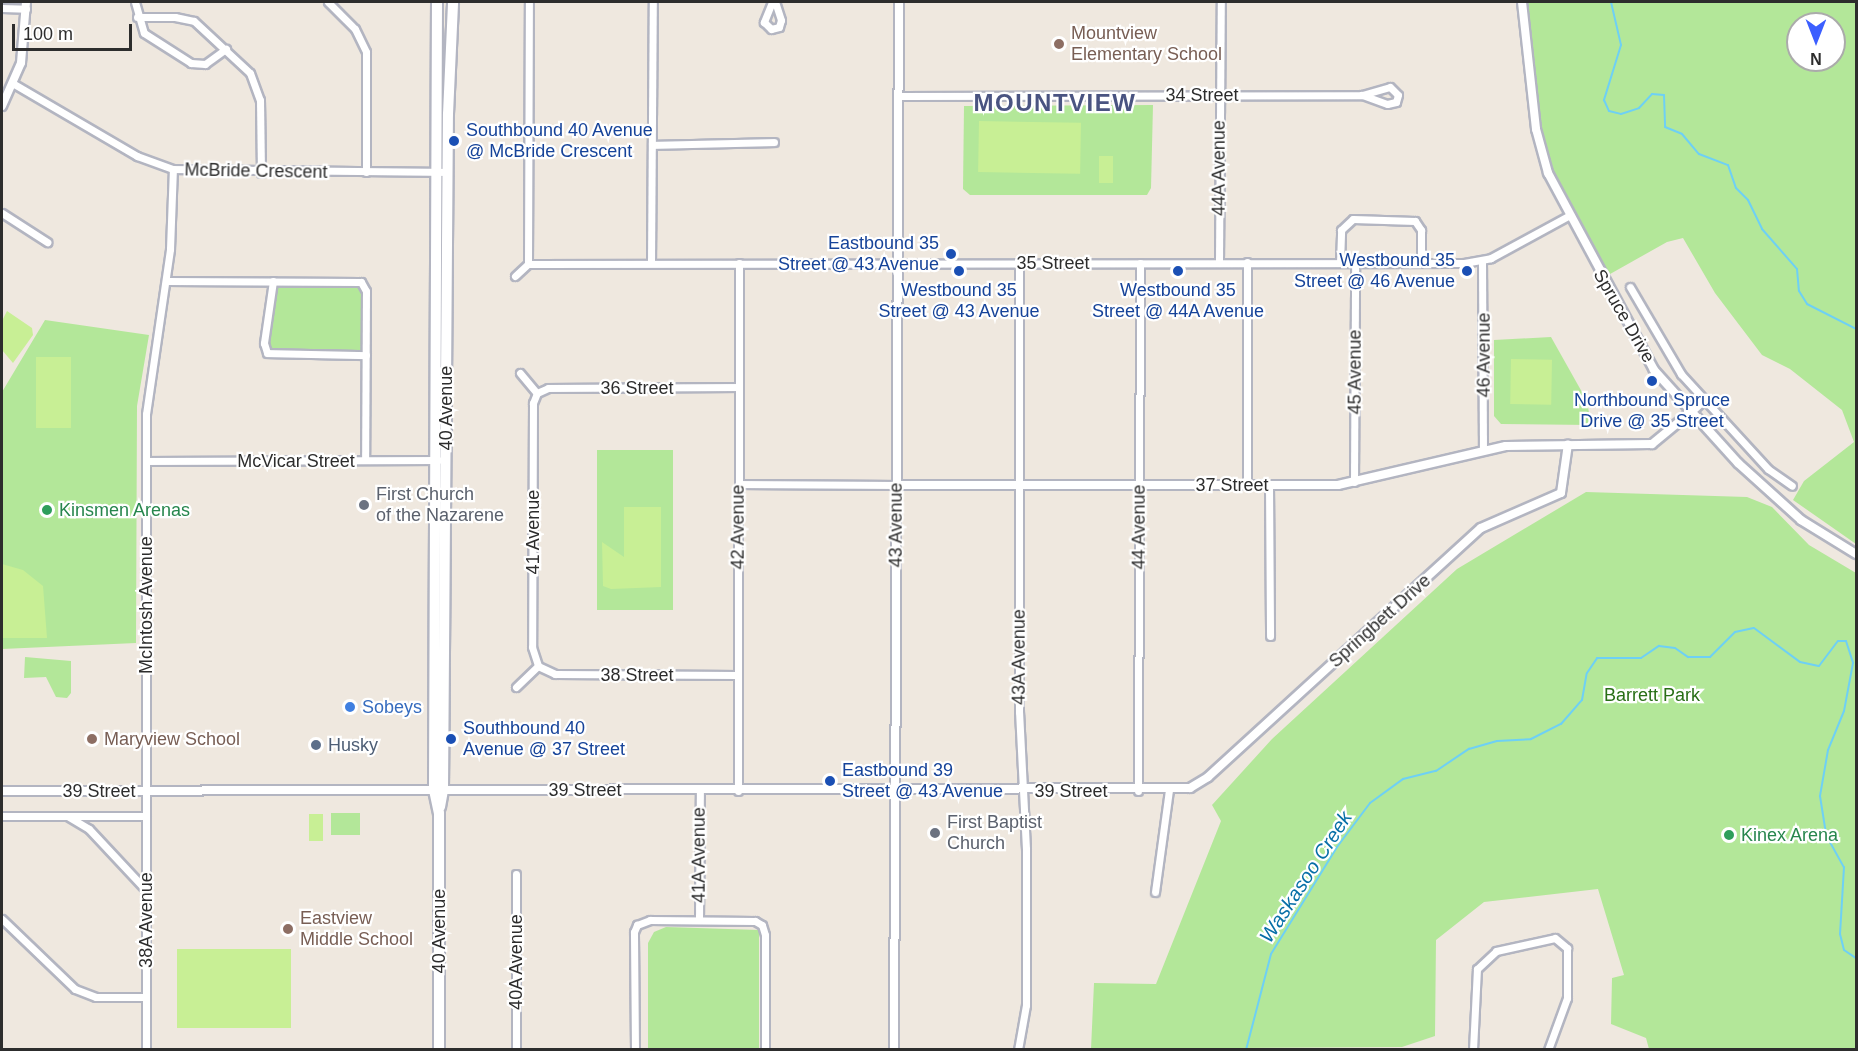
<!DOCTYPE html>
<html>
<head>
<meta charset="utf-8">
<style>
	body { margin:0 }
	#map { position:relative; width:1858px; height:1051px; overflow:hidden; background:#efe8df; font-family:Helvetica,sans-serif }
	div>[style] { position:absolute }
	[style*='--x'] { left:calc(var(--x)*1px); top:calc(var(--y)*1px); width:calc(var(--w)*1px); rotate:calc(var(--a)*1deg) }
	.green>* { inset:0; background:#b3e799; transform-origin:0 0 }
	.pitch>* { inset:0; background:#c8ef95; transform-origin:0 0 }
	.stream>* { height:2px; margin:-1px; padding:0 1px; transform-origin:1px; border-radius:1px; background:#6ed0f5 }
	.roads { filter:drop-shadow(2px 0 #b3b5c1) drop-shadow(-2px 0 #b3b5c1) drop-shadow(0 2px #b3b5c1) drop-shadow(0 -2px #b3b5c1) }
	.minor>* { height:7px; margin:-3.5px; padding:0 3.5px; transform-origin:3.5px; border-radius:3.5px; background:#fff }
	.tertiary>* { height:8px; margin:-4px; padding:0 4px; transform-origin:4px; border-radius:4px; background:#fff }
	.secondary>* { height:10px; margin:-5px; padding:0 5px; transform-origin:5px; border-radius:5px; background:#fff }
	.dots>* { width:16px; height:16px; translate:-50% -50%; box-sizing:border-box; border:3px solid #fff; border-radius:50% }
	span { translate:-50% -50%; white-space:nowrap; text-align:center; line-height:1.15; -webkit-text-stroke:4.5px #fff; paint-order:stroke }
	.education-label { font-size:18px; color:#785e54 }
	.left { translate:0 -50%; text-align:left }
	.street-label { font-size:18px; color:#2d2d2d }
	.transit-label { font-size:18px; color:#164399 }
	.right { translate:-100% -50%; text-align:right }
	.worship-label { font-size:18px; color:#5b616d }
	.leisure-label { font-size:18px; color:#27864d }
	.park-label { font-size:18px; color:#296f17 }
	.shop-label { font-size:18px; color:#366cbe }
	.service-label { font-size:18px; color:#4e5e75 }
	.water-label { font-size:20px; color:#076fa7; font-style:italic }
	.district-label { font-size:24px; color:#4a5481; font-weight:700; letter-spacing:1.5px }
	.frame { position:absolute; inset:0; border:3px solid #2d2d2d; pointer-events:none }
	.north { position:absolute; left:1786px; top:12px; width:60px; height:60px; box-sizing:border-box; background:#fff; border:2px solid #ababab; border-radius:50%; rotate:180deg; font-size:16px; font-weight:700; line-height:24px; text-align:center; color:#2d2d2d }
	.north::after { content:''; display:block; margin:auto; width:21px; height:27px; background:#3c5fff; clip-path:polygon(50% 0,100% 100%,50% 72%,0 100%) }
	.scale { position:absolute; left:12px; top:24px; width:120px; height:27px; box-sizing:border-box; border:3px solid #2d2d2d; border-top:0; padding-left:8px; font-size:18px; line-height:21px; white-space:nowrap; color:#2d2d2d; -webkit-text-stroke:4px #fff; paint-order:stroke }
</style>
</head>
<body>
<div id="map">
	<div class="green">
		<div style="clip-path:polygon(evenodd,1522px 2px,1856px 2px,1856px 544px,1793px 500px,1804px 481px,1854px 442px,1842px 410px,1790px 369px,1762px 355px,1715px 293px,1683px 238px,1667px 242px,1603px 278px,1541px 151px,1522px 2px,1798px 24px,1834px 24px,1834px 60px,1798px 60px,1798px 24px)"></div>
		<div style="clip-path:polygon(1153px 105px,1151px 188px,1147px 195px,970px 195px,963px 189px,964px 106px)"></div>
		<div style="clip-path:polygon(273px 281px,364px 285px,366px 355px,274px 355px,264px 343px)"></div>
		<div style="clip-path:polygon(45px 320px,149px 335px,137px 406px,136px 643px,2px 649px,2px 392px)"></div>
		<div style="clip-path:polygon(1551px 337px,1587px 401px,1591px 425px,1501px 424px,1494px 416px,1494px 340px)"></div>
		<div style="left:597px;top:450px;width:76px;height:160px"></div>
		<div style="clip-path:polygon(1586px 492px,1747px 497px,1772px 507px,1809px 545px,1856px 573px,1856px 1049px,1649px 1049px,1646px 1038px,1611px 1024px,1612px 978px,1624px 975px,1598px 889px,1484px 902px,1436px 940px,1435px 1036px,1402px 1047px,1091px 1049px,1094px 983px,1156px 984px,1221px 821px,1212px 805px,1272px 739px,1457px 569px)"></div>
		<div style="clip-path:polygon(25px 657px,71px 661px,71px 693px,67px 698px,56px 697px,46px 677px,24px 678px)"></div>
		<div style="left:331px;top:813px;width:29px;height:22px"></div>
		<div style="clip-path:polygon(666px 927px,759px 930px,759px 1049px,648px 1049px,648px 943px,654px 932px)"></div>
	</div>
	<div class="pitch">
		<div style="left:979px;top:121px;width:102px;height:51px;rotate:1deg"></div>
		<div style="left:1099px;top:156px;width:14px;height:27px"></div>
		<div style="clip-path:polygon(7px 311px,32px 328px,33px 335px,13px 363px,2px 350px,2px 321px)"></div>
		<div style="left:36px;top:357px;width:35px;height:71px"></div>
		<div style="left:1511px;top:359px;width:41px;height:45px;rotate:1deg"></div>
		<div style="clip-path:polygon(624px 507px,661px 507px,661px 587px,611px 589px,603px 586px,602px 542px,624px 557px)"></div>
		<div style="clip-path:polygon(2px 564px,23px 570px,43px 586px,47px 638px,2px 638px)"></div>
		<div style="left:309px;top:814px;width:14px;height:27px"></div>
		<div style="left:177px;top:949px;width:114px;height:79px"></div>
	</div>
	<div class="stream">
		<div style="--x:1611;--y:2;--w:44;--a:76.9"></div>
		<div style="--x:1621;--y:45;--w:58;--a:107.2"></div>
		<div style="--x:1604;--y:100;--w:12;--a:66"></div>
		<div style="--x:1609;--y:111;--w:12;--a:14"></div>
		<div style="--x:1621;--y:114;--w:19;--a:-18"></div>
		<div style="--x:1639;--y:108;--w:19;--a:-47"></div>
		<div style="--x:1652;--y:94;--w:12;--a:5"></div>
		<div style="--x:1664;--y:95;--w:32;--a:88"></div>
		<div style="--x:1665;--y:127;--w:18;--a:22"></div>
		<div style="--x:1682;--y:134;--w:26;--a:50"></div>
		<div style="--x:1699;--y:154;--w:31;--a:21"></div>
		<div style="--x:1728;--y:165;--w:24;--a:71"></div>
		<div style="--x:1736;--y:188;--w:17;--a:45"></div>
		<div style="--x:1748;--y:200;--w:32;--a:64"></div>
		<div style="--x:1762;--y:229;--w:53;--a:48.8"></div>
		<div style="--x:1797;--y:269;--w:22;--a:85"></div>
		<div style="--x:1799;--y:291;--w:15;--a:58"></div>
		<div style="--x:1807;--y:304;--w:55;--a:27"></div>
		<div style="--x:1246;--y:1050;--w:99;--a:-75.4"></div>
		<div style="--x:1271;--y:954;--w:126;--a:-58.3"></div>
		<div style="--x:1337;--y:847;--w:55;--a:-53.1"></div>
		<div style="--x:1370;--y:803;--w:41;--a:-36"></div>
		<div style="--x:1403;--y:779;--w:34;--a:-14"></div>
		<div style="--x:1436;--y:771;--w:40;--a:-34"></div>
		<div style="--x:1469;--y:749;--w:29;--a:-16"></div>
		<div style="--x:1497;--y:741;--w:34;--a:-3"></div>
		<div style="--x:1531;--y:739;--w:34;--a:-27"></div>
		<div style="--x:1561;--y:724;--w:32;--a:-49"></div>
		<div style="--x:1582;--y:700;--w:27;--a:-80"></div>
		<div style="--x:1587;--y:673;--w:18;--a:-56"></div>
		<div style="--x:1597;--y:658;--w:44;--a:0"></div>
		<div style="--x:1641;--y:658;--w:22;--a:-34"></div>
		<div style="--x:1659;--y:646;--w:16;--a:7"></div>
		<div style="--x:1675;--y:648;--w:16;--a:35"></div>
		<div style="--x:1688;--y:657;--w:22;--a:0"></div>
		<div style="--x:1710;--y:657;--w:35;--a:-45"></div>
		<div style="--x:1735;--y:632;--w:19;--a:-12"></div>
		<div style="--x:1754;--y:628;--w:57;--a:36.5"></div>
		<div style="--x:1800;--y:662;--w:19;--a:12"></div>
		<div style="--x:1819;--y:666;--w:31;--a:-53"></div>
		<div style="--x:1838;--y:641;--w:8;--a:0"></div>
		<div style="--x:1846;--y:641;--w:23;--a:72"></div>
		<div style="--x:1853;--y:663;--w:49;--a:100.6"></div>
		<div style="--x:1844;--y:711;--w:42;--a:112.3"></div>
		<div style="--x:1828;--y:750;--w:47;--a:99.9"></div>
		<div style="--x:1820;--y:796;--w:39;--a:81"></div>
		<div style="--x:1826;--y:835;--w:37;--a:61"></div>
		<div style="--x:1844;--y:867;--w:67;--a:93.4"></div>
		<div style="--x:1840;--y:934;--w:16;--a:76"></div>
		<div style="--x:1844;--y:950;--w:14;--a:34"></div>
	</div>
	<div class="roads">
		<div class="minor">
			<div style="--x:135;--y:2;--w:32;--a:74"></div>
			<div style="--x:144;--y:33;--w:56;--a:32.6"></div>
			<div style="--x:191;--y:63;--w:14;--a:4"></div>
			<div style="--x:205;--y:64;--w:26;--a:-36"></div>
			<div style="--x:328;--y:2;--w:38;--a:45"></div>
			<div style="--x:355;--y:29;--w:25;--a:64"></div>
			<div style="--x:366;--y:52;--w:120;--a:90"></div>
			<div style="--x:772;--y:2;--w:22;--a:112"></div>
			<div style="--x:764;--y:22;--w:10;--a:45"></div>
			<div style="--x:771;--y:29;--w:8;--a:-14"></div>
			<div style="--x:779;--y:27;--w:7;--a:-74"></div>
			<div style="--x:781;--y:20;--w:19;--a:-108"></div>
			<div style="--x:2;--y:8;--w:24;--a:2"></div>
			<div style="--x:137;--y:17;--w:38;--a:0"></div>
			<div style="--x:175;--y:17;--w:19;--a:12"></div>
			<div style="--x:194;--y:21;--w:76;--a:42.9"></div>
			<div style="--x:250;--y:73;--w:29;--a:70"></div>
			<div style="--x:260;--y:100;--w:73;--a:89.2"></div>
			<div style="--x:14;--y:84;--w:143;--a:30.3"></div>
			<div style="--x:137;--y:156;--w:38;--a:20"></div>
			<div style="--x:173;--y:169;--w:275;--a:0.6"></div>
			<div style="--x:898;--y:96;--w:464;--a:-0.1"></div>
			<div style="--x:1362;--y:95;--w:29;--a:-16"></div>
			<div style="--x:1390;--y:87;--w:11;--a:45"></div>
			<div style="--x:1398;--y:95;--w:7;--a:106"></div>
			<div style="--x:1396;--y:102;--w:9;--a:167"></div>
			<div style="--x:1387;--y:104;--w:27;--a:-160"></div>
			<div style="--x:652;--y:145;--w:122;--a:-1.4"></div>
			<div style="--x:2;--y:213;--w:54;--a:32.8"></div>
			<div style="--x:1482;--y:261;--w:188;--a:89.7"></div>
			<div style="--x:1219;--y:262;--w:260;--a:-89.6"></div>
			<div style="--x:651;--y:263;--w:261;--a:-89.6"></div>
			<div style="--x:1340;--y:263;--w:33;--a:-88"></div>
			<div style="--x:1341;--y:230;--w:16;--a:-43"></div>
			<div style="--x:1353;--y:219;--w:62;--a:1.8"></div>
			<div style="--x:1415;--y:221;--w:11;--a:56"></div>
			<div style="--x:1421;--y:230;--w:33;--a:90"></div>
			<div style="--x:528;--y:264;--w:936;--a:-0.06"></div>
			<div style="--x:1464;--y:263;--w:27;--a:-10"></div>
			<div style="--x:1491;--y:258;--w:88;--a:-28.6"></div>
			<div style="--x:515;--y:276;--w:18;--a:-43"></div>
			<div style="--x:528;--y:264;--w:262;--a:-89.8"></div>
			<div style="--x:166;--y:281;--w:195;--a:0.3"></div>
			<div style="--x:361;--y:282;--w:10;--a:61"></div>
			<div style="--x:366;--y:291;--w:169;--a:90.3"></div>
			<div style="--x:273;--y:281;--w:63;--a:98.3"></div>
			<div style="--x:264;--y:343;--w:10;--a:73"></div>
			<div style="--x:267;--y:353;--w:99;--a:1.2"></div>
			<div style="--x:1630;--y:287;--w:101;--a:59.6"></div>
			<div style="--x:1681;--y:374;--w:129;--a:47.5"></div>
			<div style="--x:1768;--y:469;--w:29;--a:35"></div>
			<div style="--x:520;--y:373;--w:26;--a:50"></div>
			<div style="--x:537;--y:393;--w:11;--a:112"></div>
			<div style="--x:533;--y:403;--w:244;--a:90.2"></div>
			<div style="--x:532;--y:647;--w:20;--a:72"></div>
			<div style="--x:538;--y:666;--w:19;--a:25"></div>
			<div style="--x:555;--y:674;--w:183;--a:0.3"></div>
			<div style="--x:537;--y:393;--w:12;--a:-24"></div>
			<div style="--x:548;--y:388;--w:191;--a:-0.3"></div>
			<div style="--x:1691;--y:412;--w:18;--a:-43"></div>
			<div style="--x:146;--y:461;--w:292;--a:-0.2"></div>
			<div style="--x:1354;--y:482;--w:219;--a:-89.7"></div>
			<div style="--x:739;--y:484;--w:157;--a:0.4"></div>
			<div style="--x:1247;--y:485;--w:223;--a:-90"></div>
			<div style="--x:1269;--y:485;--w:151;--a:89.6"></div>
			<div style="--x:516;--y:687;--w:30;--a:-44"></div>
			<div style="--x:738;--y:791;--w:528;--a:-89.89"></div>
			<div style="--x:1138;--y:791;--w:528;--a:-89.78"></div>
			<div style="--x:2;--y:816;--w:144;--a:0"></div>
			<div style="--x:69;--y:817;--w:23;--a:31"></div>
			<div style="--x:89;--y:829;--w:82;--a:47"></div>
			<div style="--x:516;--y:874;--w:176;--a:90"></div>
			<div style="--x:1155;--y:892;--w:103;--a:-82.2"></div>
			<div style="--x:2;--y:919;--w:101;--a:43.8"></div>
			<div style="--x:75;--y:989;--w:22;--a:21"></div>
			<div style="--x:96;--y:997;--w:49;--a:0"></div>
			<div style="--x:699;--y:920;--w:130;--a:-89.6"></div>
			<div style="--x:146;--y:1050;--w:636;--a:-90"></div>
			<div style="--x:146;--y:414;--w:167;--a:-81.7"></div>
			<div style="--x:170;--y:249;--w:80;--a:-87.9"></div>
			<div style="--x:635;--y:1050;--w:118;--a:-90.5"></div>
			<div style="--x:634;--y:932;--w:8;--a:-67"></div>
			<div style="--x:637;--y:925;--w:14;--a:-21"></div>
			<div style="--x:650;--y:920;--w:105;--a:0.5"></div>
			<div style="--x:755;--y:921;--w:8;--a:30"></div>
			<div style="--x:762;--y:925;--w:10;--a:73"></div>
			<div style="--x:765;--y:935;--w:115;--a:90"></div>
			<div style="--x:1018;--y:1050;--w:46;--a:-79.9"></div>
			<div style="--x:1026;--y:1005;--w:156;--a:-90"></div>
			<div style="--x:1026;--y:849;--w:137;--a:-92.9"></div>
			<div style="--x:1019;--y:712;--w:449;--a:-90"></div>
			<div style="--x:1473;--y:1050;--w:81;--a:-87.2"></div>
			<div style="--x:1477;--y:969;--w:26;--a:-43"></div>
			<div style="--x:1496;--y:951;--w:60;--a:-12.4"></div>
			<div style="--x:1555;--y:938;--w:16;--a:40"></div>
			<div style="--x:1567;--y:948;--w:50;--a:90"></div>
			<div style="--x:1567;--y:998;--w:55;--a:110.1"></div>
		</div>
		<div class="tertiary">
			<div style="--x:1522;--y:2;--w:128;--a:83.7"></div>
			<div style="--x:1536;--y:129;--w:46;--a:74.7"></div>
			<div style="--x:1548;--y:173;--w:224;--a:61.7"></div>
			<div style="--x:1654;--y:370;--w:125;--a:47.9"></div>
			<div style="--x:1738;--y:463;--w:85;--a:42.1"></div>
			<div style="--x:1801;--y:520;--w:65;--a:31.7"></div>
			<div style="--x:2;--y:106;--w:47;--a:-66.2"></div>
			<div style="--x:21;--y:63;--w:61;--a:-85.3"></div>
			<div style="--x:896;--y:485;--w:442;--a:0"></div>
			<div style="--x:1338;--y:485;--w:172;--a:-13.1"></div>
			<div style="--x:1506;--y:446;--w:146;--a:-0.8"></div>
			<div style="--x:1652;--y:444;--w:50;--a:-39.4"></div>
			<div style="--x:2;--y:791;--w:1188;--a:-0.14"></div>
			<div style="--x:1190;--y:788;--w:21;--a:-31"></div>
			<div style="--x:1208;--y:777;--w:369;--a:-42.4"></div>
			<div style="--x:1481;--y:528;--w:87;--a:-23.6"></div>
			<div style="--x:1561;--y:493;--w:49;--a:-81.9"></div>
			<div style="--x:894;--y:1050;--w:1048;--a:-89.73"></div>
		</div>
		<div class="secondary">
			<div style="--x:437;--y:2;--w:788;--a:90.22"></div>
			<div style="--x:434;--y:790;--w:24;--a:78"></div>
			<div style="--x:439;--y:813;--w:237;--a:90"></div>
			<div style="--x:440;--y:807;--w:17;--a:-80"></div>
			<div style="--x:443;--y:790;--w:676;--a:-89.58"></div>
			<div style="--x:448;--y:114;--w:112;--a:-87.4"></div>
		</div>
	</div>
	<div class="dots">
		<div style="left:1059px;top:44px;background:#8d6e63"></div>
		<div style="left:454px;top:141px;background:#1a4fb4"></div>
		<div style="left:951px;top:254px;background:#1a4fb4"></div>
		<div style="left:959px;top:271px;background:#1a4fb4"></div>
		<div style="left:1178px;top:271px;background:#1a4fb4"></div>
		<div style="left:1467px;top:271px;background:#1a4fb4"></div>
		<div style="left:1652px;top:381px;background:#1a4fb4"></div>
		<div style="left:364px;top:505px;background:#6b7280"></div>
		<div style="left:47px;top:510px;background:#2e9e5b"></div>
		<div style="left:350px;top:707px;background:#3f7fe0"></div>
		<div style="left:92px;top:739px;background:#8d6e63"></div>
		<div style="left:451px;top:739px;background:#1a4fb4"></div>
		<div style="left:316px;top:745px;background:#5c6f8a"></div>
		<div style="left:830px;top:781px;background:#1a4fb4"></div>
		<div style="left:935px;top:833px;background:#6b7280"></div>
		<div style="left:1729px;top:835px;background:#2e9e5b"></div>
		<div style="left:288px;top:929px;background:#8d6e63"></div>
	</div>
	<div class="education-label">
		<span class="left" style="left:1071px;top:44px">Mountview<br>Elementary School</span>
		<span class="left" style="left:104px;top:739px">Maryview School</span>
		<span class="left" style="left:300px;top:929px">Eastview<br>Middle School</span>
	</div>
	<div class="street-label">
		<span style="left:1202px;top:95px">34 Street</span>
		<span style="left:1219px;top:168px;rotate:-90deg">44A Avenue</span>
		<span style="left:256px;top:171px;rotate:1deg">McBride Crescent</span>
		<span style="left:1053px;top:263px">35 Street</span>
		<span style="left:1624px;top:316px;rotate:60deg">Spruce Drive</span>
		<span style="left:1484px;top:355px;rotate:-90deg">46 Avenue</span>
		<span style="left:1355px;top:372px;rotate:-90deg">45 Avenue</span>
		<span style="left:637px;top:388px">36 Street</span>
		<span style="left:446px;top:408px;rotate:-90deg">40 Avenue</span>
		<span style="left:296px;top:461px">McVicar Street</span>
		<span style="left:1232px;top:485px">37 Street</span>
		<span style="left:896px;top:525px;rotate:-90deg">43 Avenue</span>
		<span style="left:738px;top:527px;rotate:-90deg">42 Avenue</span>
		<span style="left:1139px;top:527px;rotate:-90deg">44 Avenue</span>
		<span style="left:533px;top:532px;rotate:-90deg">41 Avenue</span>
		<span style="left:146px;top:605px;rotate:-90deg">McIntosh Avenue</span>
		<span style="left:1380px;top:621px;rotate:-42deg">Springbett Drive</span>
		<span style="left:1019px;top:657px;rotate:-90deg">43A Avenue</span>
		<span style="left:637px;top:675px">38 Street</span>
		<span style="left:585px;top:790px">39 Street</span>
		<span style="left:99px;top:791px">39 Street</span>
		<span style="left:1071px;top:791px">39 Street</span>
		<span style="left:699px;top:855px;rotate:-90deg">41A Avenue</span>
		<span style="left:146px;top:920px;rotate:-90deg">38A Avenue</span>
		<span style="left:439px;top:931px;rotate:-90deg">40 Avenue</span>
		<span style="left:516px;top:962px;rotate:-90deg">40A Avenue</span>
	</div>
	<div class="transit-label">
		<span class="left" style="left:466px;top:141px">Southbound 40 Avenue<br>@ McBride Crescent</span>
		<span class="right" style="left:939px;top:254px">Eastbound 35<br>Street @ 43 Avenue</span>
		<span class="right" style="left:1455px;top:271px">Westbound 35<br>Street @ 46 Avenue</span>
		<span style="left:959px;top:301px">Westbound 35<br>Street @ 43 Avenue</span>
		<span style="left:1178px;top:301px">Westbound 35<br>Street @ 44A Avenue</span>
		<span style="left:1652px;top:411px">Northbound Spruce<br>Drive @ 35 Street</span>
		<span class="left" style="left:463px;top:739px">Southbound 40<br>Avenue @ 37 Street</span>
		<span class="left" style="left:842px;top:781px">Eastbound 39<br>Street @ 43 Avenue</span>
	</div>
	<div class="worship-label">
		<span class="left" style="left:376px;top:505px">First Church<br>of the Nazarene</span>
		<span class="left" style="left:947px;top:833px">First Baptist<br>Church</span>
	</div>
	<div class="leisure-label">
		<span class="left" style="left:59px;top:510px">Kinsmen Arenas</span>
		<span class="left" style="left:1741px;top:835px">Kinex Arena</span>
	</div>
	<div class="park-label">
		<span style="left:1652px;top:695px">Barrett Park</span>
	</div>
	<div class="shop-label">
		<span class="left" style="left:362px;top:707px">Sobeys</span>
	</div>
	<div class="service-label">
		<span class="left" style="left:328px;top:745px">Husky</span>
	</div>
	<div class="water-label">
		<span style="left:1306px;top:877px;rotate:-57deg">Waskasoo Creek</span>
	</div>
	<div class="district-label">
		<span style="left:1055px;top:103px">MOUNTVIEW</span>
	</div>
	<div class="frame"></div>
	<div class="north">N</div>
	<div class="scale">100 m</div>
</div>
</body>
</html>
